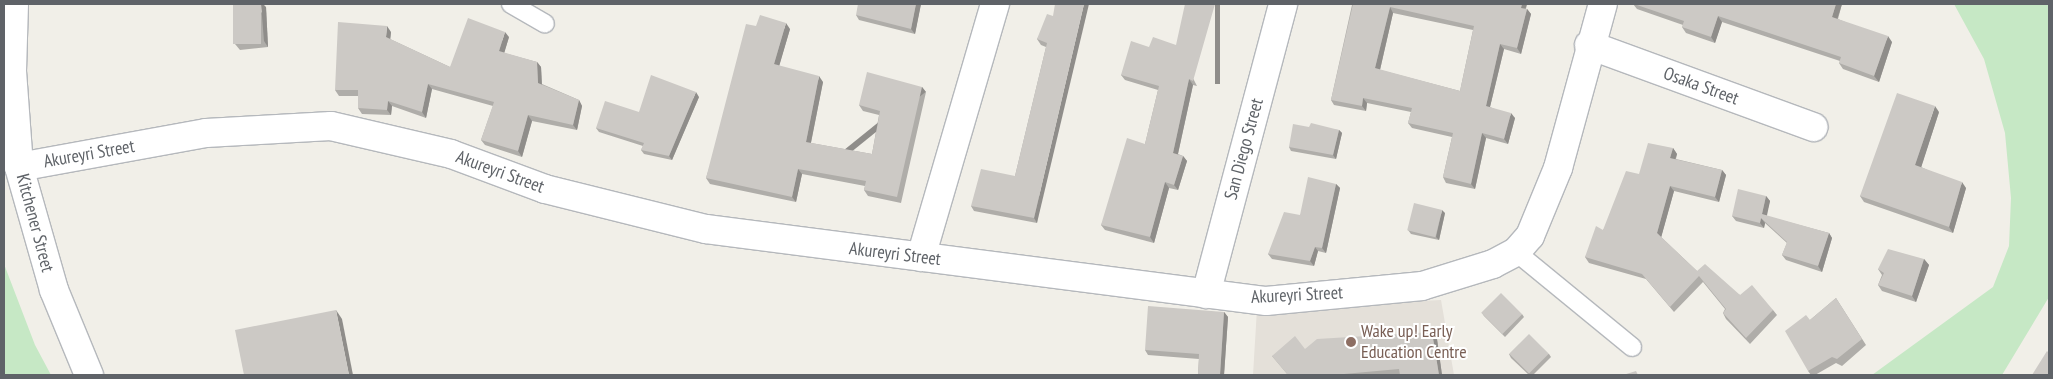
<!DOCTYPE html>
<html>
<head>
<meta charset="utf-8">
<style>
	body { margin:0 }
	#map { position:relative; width:2053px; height:379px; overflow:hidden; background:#f1efe8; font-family:"PT Sans Narrow",sans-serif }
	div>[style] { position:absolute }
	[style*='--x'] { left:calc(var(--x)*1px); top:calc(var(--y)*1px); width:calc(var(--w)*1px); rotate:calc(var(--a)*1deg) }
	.education>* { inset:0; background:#e4e0d9 }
	.green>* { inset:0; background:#c6e8c5 }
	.roads { filter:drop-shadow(1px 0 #b5b8bc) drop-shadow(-1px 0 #b5b8bc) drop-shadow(0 1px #b5b8bc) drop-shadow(0 -1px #b5b8bc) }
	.service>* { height:18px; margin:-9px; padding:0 9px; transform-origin:9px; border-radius:9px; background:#fff }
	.minor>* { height:28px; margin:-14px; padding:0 14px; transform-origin:14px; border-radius:14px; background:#fff }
	.wall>* { inset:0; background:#afada9 }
	.shaded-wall>* { inset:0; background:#8f8d8a; transform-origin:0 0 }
	.building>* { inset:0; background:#ccc9c5; transform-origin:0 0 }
	.dots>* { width:14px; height:14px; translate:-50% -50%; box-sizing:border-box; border:2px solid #fff; border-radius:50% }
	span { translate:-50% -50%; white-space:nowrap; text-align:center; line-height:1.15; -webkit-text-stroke:4px #fff; paint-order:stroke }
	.street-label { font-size:18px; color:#5f6368 }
	.education-label { font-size:18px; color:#785e54 }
	.left { translate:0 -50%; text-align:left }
	.frame { position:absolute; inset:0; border:5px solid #5f6368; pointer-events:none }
</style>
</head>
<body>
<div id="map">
	<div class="education">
		<div style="clip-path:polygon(1441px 300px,1454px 375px,1253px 375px,1257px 309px)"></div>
	</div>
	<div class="green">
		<div style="clip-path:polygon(1954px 4px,2049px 4px,2049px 297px,2002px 375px,1872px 375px,1993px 287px,2009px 246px,2011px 198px,2005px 133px,1984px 59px)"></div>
		<div style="clip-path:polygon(4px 264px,35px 345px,51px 375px,4px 375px)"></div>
	</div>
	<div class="roads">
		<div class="service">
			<div style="--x:511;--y:4;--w:39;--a:30"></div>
			<div style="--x:1516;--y:252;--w:150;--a:39.3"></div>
		</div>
		<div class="minor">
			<div style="--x:14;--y:4;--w:67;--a:91.7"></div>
			<div style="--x:12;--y:71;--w:96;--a:85.8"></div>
			<div style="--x:19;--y:167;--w:128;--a:74.1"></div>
			<div style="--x:54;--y:290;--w:92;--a:67.6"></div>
			<div style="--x:1589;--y:45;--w:239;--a:20.1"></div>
			<div style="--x:19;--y:167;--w:190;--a:-10.3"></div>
			<div style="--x:206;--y:133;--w:125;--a:-3.2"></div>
			<div style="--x:331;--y:126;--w:123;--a:13.1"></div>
			<div style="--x:451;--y:154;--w:100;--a:20.4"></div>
			<div style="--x:545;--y:189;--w:166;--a:14"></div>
			<div style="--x:706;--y:229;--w:565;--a:7.33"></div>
			<div style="--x:1266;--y:301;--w:157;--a:-5.5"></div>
			<div style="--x:1422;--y:286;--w:74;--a:-17.2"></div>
			<div style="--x:1493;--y:264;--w:26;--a:-28"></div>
			<div style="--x:1516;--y:252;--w:21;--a:-49"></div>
			<div style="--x:1530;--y:236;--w:74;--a:-67.6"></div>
			<div style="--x:1558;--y:168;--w:170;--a:-74.7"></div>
			<div style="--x:921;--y:257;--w:264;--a:-73.7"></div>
			<div style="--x:1206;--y:294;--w:300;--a:-75.1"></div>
		</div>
	</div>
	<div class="wall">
		<div style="clip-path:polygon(921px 4px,915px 34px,859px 20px,856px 15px)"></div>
		<div style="clip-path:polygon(evenodd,1349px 4px,1527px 4px,1526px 9px,1527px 9px,1531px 14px,1521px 54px,1504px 49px,1490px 107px,1515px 118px,1508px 144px,1486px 138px,1475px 189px,1446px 183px,1443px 177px,1452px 137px,1412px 128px,1408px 123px,1411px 112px,1367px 103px,1366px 111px,1334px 105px,1331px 100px,1352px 5px,1349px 4px,1393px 13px,1473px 30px,1460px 91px,1380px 70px,1393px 13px)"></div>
		<div style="clip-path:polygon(1633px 4px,1842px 4px,1838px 19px,1892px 42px,1879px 82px,1843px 69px,1839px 63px,1840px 61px,1722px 22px,1715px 43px,1686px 33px,1682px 27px,1683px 25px,1637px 9px)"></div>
		<div style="clip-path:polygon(266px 7px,268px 47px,240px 50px,235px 44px)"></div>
		<div style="clip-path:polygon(1053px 16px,1037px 223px,974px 211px,971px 206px,1015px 176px,1046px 47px,1041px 45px,1037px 39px)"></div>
		<div style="clip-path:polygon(756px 26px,790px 29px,779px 66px,823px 82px,811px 143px,872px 154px,879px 115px,863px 111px,859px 105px,922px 87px,926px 92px,901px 203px,868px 196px,864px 190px,865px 186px,802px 174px,796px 202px,710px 184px,706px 178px)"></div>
		<div style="clip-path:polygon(391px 32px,390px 39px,450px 67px,509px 37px,504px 53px,537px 62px,541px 67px,542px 84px,579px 100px,582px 106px,577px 130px,532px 121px,522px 157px,485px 145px,481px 140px,493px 106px,432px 89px,426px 118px,392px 106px,391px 115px,362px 114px,358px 108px,358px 96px,339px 96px,335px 90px)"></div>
		<div style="clip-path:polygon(1176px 45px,1197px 86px,1193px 85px,1178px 154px,1183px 156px,1187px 161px,1178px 190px,1169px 188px,1154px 243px,1105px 230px,1101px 225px,1145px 144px,1158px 90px,1125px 80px,1121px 75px,1149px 47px)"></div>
		<div style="clip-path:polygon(699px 97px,672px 160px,644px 154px,641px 150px,643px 146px,599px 132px,596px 128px,639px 112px)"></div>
		<div style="clip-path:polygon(1939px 112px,1921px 167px,1966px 188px,1953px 233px,1864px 202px,1860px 196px)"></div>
		<div style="clip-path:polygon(1309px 127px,1339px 130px,1342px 133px,1336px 159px,1291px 151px,1289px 147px)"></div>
		<div style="clip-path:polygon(1673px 148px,1677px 154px,1676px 159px,1722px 170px,1726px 175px,1719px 202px,1674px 191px,1661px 237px,1697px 271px,1740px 295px,1773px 310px,1777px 315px,1750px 344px,1726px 319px,1723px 313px,1725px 309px,1703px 282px,1674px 312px,1646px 279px,1589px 263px,1585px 257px,1603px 230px)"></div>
		<div style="clip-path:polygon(1336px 184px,1340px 188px,1326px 253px,1318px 251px,1314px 266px,1272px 259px,1268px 254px,1300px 215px)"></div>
		<div style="clip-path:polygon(1766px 196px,1770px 201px,1766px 216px,1829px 233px,1832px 238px,1822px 272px,1786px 260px,1782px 255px,1787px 243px,1765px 223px,1764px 228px,1736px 221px,1732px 216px)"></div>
		<div style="clip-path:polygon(1445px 213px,1439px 240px,1411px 234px,1408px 230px)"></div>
		<div style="clip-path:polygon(1924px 259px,1929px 265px,1916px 302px,1882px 291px,1878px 285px,1882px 275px,1878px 269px)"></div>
		<div style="clip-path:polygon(1836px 298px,1866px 345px,1842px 366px,1836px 363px,1815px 375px,1811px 375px,1808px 371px,1810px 320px)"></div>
		<div style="clip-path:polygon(1224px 312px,1228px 317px,1224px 375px,1198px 375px,1199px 359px,1148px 355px,1145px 350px)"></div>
		<div style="clip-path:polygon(1482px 313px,1522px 314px,1524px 317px,1505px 337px,1484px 316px)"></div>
		<div style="clip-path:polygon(1432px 332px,1437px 339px,1442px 375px,1288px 375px,1272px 356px,1305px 349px)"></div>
		<div style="clip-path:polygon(1509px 354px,1549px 354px,1551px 357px,1533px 375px,1529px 375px,1511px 358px)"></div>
	</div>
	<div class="shaded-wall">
		<div style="clip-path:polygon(261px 4px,263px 4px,266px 7px,268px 47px,264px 41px)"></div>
		<div style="clip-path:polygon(916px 4px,921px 4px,915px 34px,911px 29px)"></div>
		<div style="clip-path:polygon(1084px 4px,1089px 4px,1037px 223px,1034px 218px)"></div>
		<div style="left:1215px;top:4px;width:5px;height:80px"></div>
		<div style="clip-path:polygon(1522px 4px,1527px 4px,1524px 13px,1521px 8px)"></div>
		<div style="clip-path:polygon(1836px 4px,1842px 4px,1836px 23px,1832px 17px)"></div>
		<div style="clip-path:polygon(1390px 7px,1393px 13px,1379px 74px,1375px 68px)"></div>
		<div style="clip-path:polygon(1527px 9px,1531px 14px,1521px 54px,1517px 48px)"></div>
		<div style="clip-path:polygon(1718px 16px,1722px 22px,1715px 43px,1711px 37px)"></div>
		<div style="clip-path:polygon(786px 23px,790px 29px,778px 70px,774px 64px)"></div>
		<div style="clip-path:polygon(387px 26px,391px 32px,390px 42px,386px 37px)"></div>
		<div style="clip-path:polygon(505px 32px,509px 37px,503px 57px,499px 51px)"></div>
		<div style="clip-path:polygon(1888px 36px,1892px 42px,1879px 82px,1874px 76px)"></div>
		<div style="clip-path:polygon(1500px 44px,1504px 49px,1489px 111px,1486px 106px)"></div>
		<div style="clip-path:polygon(537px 62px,541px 67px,542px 88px,538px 83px)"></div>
		<div style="clip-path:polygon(819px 76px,823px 82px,810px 147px,806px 142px)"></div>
		<div style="clip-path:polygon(1189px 79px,1193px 85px,1177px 158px,1173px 153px)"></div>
		<div style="clip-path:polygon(428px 84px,432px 89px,426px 118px,422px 112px)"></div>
		<div style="left:922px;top:87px;width:6px;height:113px;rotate:51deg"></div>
		<div style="clip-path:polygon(696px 92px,699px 97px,672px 160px,669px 156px)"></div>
		<div style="clip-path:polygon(1363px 98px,1367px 103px,1366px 111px,1362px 106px)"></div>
		<div style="clip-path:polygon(579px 100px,582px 106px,577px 130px,573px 125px)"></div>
		<div style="clip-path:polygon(388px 101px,392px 106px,391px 115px,387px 110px)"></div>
		<div style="clip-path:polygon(1935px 106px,1939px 112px,1920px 171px,1915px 165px)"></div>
		<div style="clip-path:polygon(1511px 113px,1515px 118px,1508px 144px,1504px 139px)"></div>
		<div style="clip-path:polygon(528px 115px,532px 121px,522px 157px,518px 151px)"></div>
		<div style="clip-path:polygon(1339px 130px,1342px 133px,1336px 159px,1333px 155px)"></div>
		<div style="clip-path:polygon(1482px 133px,1486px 138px,1475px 189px,1471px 184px)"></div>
		<div style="clip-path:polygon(1673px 148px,1677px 154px,1674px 163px,1670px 158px)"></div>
		<div style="clip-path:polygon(1183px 156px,1187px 161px,1178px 190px,1174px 185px)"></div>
		<div style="clip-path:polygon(798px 169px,802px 174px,796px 202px,792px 197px)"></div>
		<div style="clip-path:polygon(1722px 170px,1726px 175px,1719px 202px,1715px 197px)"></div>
		<div style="clip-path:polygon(1165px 182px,1169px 188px,1154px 243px,1150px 237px)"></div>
		<div style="clip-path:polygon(1962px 182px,1966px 188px,1953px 233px,1949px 227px)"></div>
		<div style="clip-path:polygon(1336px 184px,1340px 188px,1326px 253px,1322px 248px)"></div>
		<div style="clip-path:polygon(1670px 186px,1674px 191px,1661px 238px,1657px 233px)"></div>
		<div style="clip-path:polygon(1766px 196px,1770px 201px,1766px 220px,1762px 214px)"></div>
		<div style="clip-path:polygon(1442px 210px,1445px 213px,1439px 240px,1436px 237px)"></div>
		<div style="clip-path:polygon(1761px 218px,1765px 223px,1764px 228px,1760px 223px)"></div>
		<div style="clip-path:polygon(1829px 233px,1832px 238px,1822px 272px,1818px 266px)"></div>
		<div style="clip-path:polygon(1315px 247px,1318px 251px,1314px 266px,1310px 261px)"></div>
		<div style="clip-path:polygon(1924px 259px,1929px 265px,1916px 302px,1912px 296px)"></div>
		<div style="clip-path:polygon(336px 310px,342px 319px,353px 375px,349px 375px)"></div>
		<div style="clip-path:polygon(1224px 312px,1228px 317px,1224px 375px,1220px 375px)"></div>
		<div style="clip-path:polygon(1432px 332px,1437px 339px,1442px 375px,1439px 375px)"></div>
	</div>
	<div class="building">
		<div style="left:233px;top:4px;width:28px;height:40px"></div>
		<div style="clip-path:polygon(858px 4px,916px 4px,911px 29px,856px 15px)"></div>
		<div style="clip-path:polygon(1055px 4px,1084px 4px,1034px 218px,971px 206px,981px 169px,1015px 176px,1047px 43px,1037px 39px,1047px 14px,1053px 16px)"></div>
		<div style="clip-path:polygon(1185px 4px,1215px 4px,1193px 81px,1189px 79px,1173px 153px,1183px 156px,1174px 185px,1165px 182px,1150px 237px,1101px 225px,1127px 138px,1145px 144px,1159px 86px,1121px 75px,1131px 41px,1149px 47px,1153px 37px,1176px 45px)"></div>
		<div style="clip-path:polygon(evenodd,1353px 4px,1522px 4px,1521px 8px,1527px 9px,1517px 48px,1500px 44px,1486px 106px,1511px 113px,1504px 139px,1482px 133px,1471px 184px,1443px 177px,1453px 133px,1408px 123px,1412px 108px,1363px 98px,1362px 106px,1331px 100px,1353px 4px,1390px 7px,1474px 26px,1460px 91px,1375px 68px,1390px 7px)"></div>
		<div style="clip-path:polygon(1634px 4px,1836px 4px,1832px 17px,1888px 36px,1874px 76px,1839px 63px,1841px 57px,1718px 16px,1711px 37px,1682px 27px,1684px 21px)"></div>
		<div style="clip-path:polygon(760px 15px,786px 23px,774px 64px,819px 76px,806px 142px,872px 154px,880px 111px,859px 105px,867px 72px,922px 87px,897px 197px,864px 190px,866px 181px,798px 169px,792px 197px,706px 178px,746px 24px,756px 26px)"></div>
		<div style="clip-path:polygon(468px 18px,505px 32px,499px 51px,537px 62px,538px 83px,579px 100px,573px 125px,528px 115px,518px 151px,481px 140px,494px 102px,428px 84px,422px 112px,388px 101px,387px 110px,358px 108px,358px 90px,335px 90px,338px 22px,387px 26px,386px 37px,450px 67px)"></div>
		<div style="clip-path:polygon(651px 75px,696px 92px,669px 156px,641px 150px,644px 143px,596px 128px,605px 101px,639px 112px)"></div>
		<div style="clip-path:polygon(1897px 93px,1935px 106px,1915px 165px,1962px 182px,1949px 227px,1860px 196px)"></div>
		<div style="clip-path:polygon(1311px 123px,1339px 130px,1333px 155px,1289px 147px,1293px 124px,1309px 127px)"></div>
		<div style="clip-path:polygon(1648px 143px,1673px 148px,1670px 158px,1722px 170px,1715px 197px,1670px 186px,1657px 233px,1697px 271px,1705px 264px,1740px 295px,1752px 285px,1773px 310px,1746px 338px,1723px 313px,1726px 309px,1699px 276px,1670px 307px,1642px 274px,1585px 257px,1596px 226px,1603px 230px,1626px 171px,1639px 174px)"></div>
		<div style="clip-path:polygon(1308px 177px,1336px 184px,1322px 248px,1315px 247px,1310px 261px,1268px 254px,1284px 212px,1300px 215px)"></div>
		<div style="clip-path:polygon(1738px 189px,1766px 196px,1762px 214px,1829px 233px,1818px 266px,1782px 255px,1787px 242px,1761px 218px,1760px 223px,1732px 216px)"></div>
		<div style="left:1414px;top:203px;width:29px;height:28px;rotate:14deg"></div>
		<div style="clip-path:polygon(1888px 249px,1924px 259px,1912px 296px,1878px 285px,1884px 273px,1878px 269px)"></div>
		<div style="left:1501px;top:293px;width:30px;height:28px;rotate:45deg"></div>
		<div style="clip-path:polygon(1836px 298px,1862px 339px,1837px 359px,1832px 357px,1808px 371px,1785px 331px,1806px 315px,1810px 320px)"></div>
		<div style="clip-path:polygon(1148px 306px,1224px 312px,1220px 375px,1198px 375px,1199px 354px,1145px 350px)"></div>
		<div style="clip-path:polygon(336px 310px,349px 375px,244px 375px,235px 330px)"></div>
		<div style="clip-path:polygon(1432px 332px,1439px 375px,1400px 375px,1399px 369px,1344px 374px,1343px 375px,1288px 375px,1272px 356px,1295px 336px,1305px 349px,1317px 339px)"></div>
		<div style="left:1529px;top:334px;width:28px;height:28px;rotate:45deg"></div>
		<div style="clip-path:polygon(2047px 351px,2049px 353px,2049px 375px,2032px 375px)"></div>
		<div style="clip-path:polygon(1636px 371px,1638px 375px,1623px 375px)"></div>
	</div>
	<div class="dots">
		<div style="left:1351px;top:342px;background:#8d6e63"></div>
	</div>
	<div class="street-label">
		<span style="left:1701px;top:86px;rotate:20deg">Osaka Street</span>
		<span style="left:1244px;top:149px;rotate:-75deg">San Diego Street</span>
		<span style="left:89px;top:154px;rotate:-10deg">Akureyri Street</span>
		<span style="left:500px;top:172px;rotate:20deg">Akureyri Street</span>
		<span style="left:35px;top:223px;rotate:75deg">Kitchener Street</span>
		<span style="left:895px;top:254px;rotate:7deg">Akureyri Street</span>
		<span style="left:1297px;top:295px;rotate:-3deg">Akureyri Street</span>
	</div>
	<div class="education-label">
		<span class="left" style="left:1361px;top:342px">Wake up! Early<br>Education Centre</span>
	</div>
	<div class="frame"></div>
</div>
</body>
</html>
